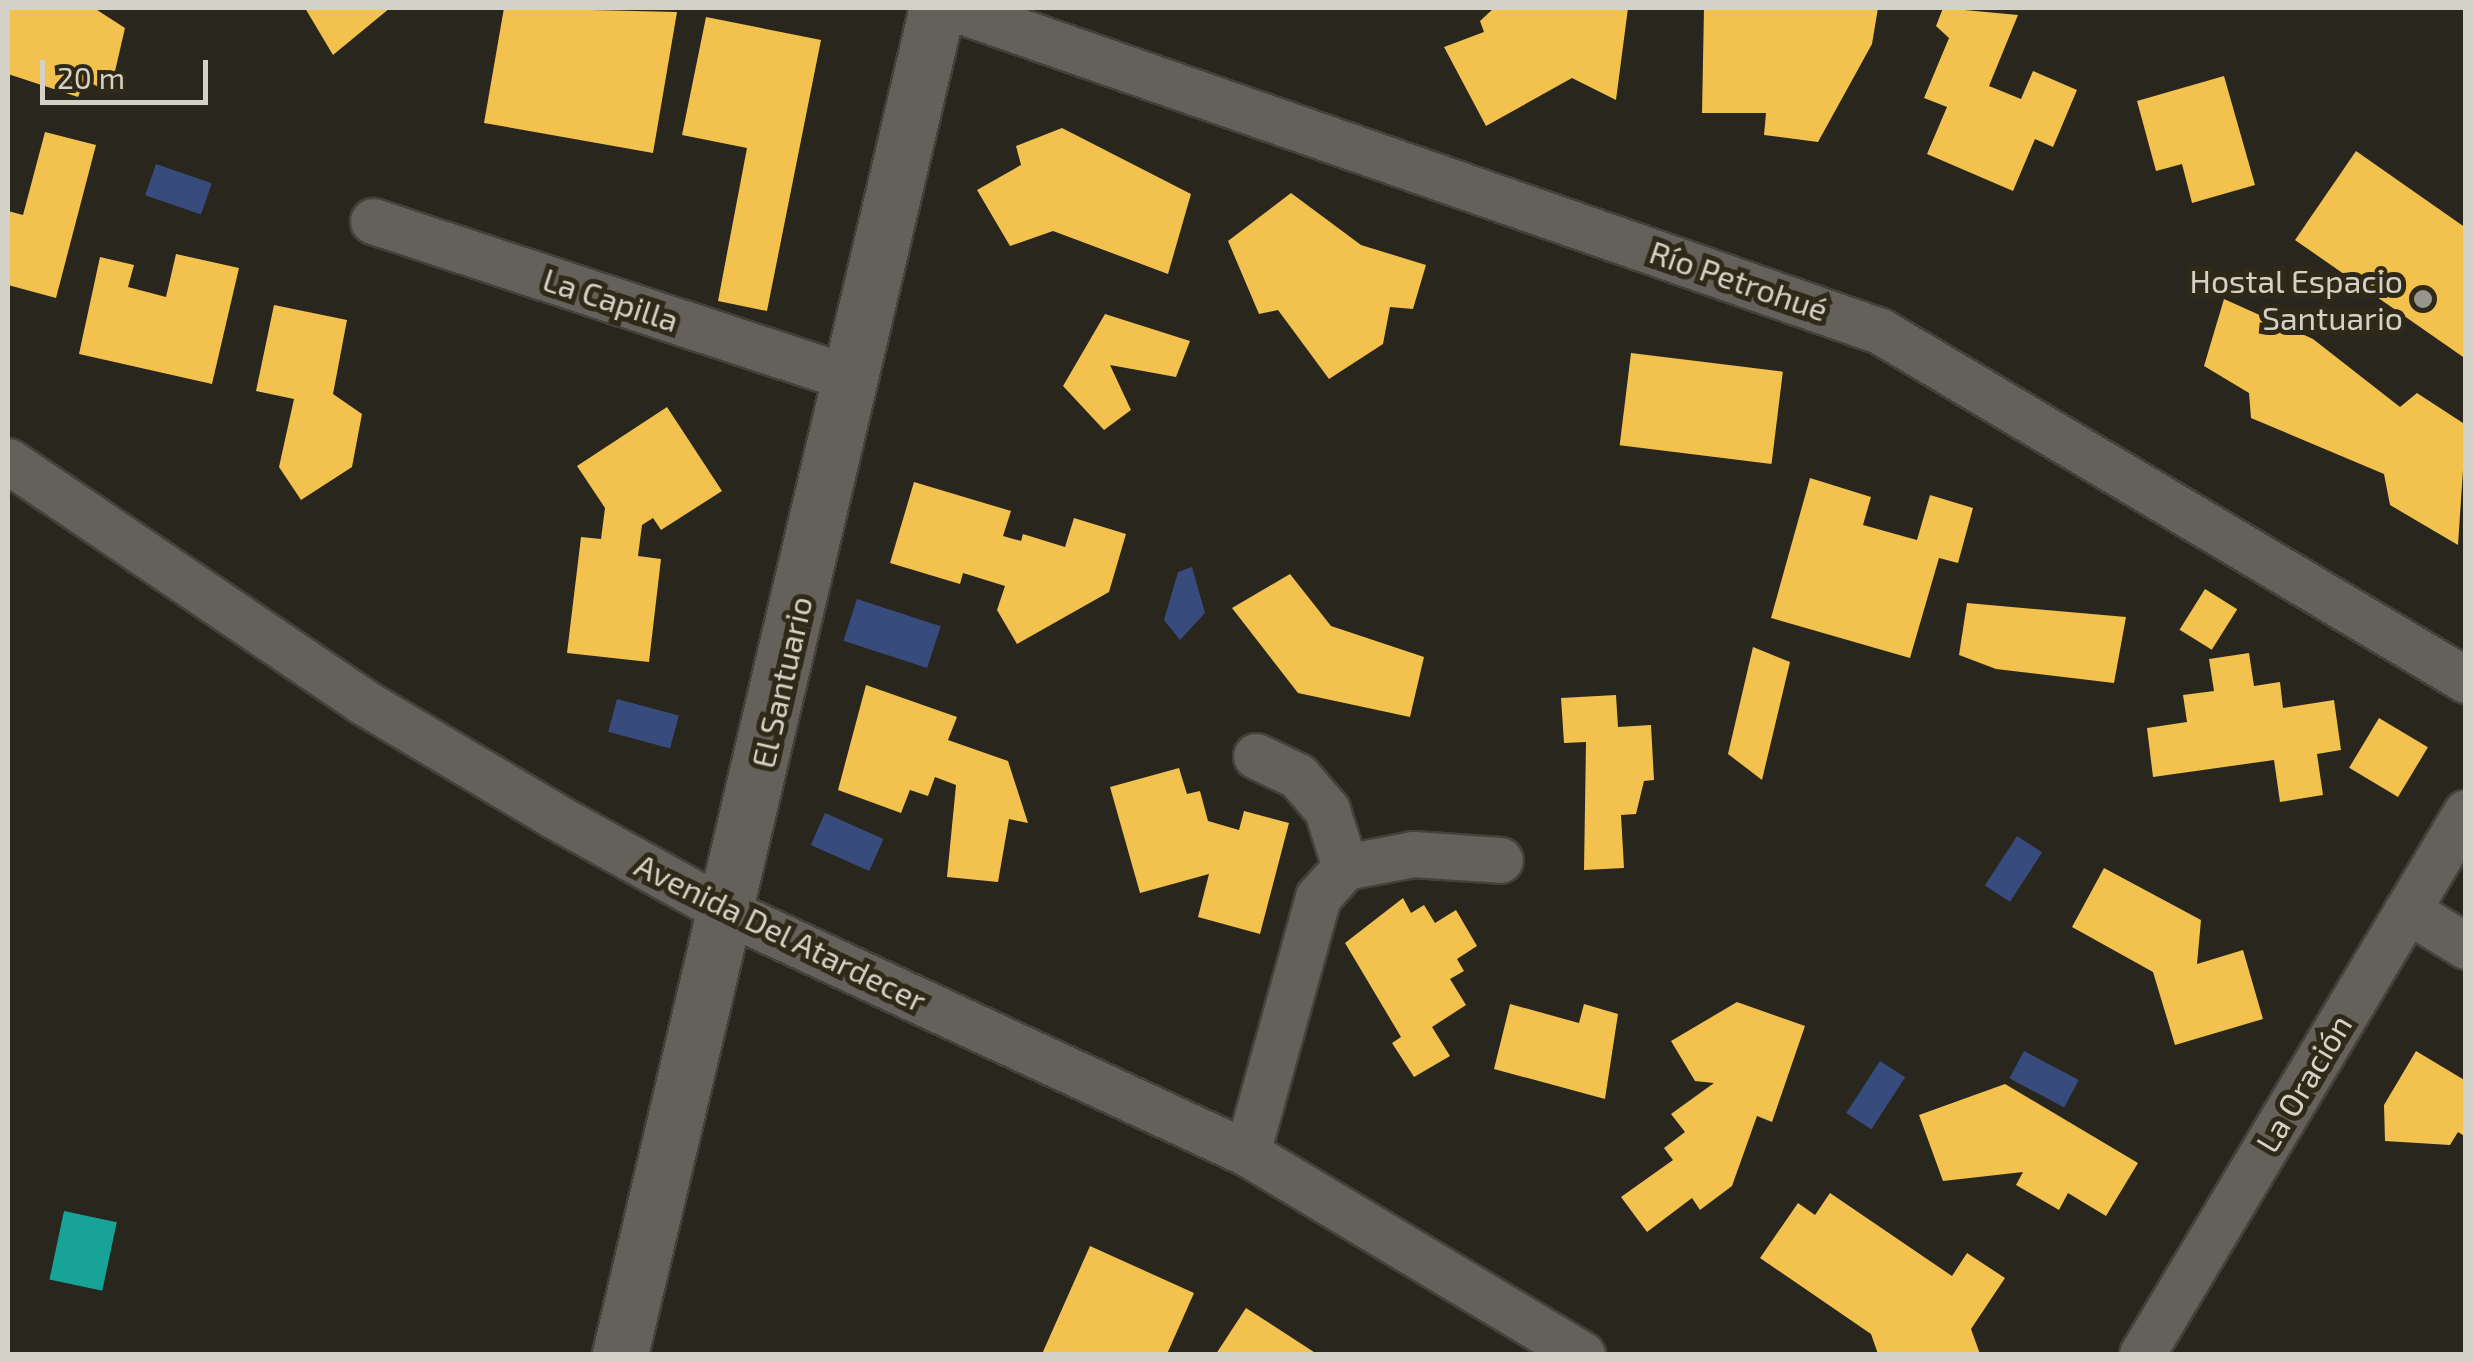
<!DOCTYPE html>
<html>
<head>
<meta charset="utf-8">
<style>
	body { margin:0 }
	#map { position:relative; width:2473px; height:1362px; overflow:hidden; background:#29261d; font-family:"Exo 2",sans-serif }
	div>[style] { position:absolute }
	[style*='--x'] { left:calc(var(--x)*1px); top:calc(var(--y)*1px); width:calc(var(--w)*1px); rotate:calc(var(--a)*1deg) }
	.water>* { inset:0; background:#374c7c; transform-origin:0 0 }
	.homes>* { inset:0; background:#f2c14e; transform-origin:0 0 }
	.public>* { inset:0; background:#17a398; transform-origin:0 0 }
	.roads { filter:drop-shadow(2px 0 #44413a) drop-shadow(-2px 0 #44413a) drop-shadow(0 2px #44413a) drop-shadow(0 -2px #44413a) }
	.street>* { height:45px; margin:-22.5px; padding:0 22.5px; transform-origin:22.5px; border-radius:22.5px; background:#636159 }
	.secondary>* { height:55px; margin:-27.5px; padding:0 27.5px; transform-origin:27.5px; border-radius:27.5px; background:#636159 }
	.dots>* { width:28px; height:28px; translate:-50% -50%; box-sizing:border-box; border:5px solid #2e2918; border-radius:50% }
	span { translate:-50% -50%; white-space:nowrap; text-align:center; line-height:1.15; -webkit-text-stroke:10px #2e2918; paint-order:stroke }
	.street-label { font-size:32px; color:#d4d1c6 }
	.poi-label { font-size:32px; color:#d4d1c6 }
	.right { translate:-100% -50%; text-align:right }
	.frame { position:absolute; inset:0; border:10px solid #d4d1c6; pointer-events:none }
	.scale { position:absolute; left:40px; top:60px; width:168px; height:45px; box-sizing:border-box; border:5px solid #d4d1c6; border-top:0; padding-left:12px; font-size:30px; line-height:35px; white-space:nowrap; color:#d4d1c6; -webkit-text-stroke:8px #2e2918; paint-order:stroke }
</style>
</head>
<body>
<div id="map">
	<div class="water">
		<div style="left:156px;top:164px;width:59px;height:33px;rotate:19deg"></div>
		<div style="clip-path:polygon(1192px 567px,1205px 613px,1180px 640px,1164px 620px,1178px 572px)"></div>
		<div style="left:857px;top:599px;width:88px;height:44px;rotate:18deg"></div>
		<div style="left:617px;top:699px;width:64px;height:34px;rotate:15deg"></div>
		<div style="left:825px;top:813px;width:64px;height:35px;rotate:24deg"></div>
		<div style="left:2017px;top:836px;width:30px;height:59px;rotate:33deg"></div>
		<div style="left:2024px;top:1051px;width:62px;height:31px;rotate:28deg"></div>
		<div style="left:1880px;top:1061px;width:30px;height:62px;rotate:33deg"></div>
	</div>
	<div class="homes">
		<div style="clip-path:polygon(8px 8px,94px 8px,125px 28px,110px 93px,85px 80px,78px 97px,8px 74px)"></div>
		<div style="clip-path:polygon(305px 8px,390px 8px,333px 55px)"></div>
		<div style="clip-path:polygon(504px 8px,677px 12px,653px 153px,484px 123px)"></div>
		<div style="clip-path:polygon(1494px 8px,1628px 8px,1616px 100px,1572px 78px,1486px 126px,1444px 47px,1484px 32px,1480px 21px)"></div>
		<div style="clip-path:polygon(1704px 8px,1878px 8px,1872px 44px,1818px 142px,1764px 135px,1766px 113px,1702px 113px)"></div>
		<div style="clip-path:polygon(1943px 8px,2018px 15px,1989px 86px,2021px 99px,2033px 71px,2077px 90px,2053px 147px,2035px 139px,2013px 191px,1927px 154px,1947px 107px,1924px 98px,1949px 38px,1936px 26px)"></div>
		<div style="clip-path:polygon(706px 17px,821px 40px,767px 311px,718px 301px,747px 148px,682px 135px)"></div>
		<div style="clip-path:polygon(2224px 76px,2255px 185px,2192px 203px,2182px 164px,2156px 171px,2137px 101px)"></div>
		<div style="clip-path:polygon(1062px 128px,1191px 194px,1168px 274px,1053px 231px,1010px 246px,977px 190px,1021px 165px,1016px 146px)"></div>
		<div style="clip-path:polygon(45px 132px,96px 145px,56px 298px,8px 285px,8px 211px,23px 215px)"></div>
		<div style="clip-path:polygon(2356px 151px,2466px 228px,2466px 359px,2295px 240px)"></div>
		<div style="clip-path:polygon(1291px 193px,1361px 245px,1426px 265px,1413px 309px,1390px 307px,1383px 344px,1329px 379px,1278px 310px,1259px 314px,1228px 241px)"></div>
		<div style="clip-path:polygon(176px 254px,239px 268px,212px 384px,79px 354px,100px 257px,134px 265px,128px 287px,166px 297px)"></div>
		<div style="clip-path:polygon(2224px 299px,2313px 339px,2400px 407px,2417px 393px,2466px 425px,2458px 545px,2390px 505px,2384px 474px,2251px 418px,2249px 393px,2204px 366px)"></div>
		<div style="clip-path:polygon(274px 305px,347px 320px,333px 394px,362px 414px,352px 467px,301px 500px,279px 467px,294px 399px,256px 391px)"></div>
		<div style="clip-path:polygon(1105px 314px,1190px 341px,1176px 377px,1110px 365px,1131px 410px,1104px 430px,1063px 386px)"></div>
		<div style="left:1631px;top:353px;width:153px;height:93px;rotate:7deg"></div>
		<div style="clip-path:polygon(667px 407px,722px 491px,661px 530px,653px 518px,642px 525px,638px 556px,661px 559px,649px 662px,567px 653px,581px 537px,601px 539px,605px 508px,577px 466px)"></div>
		<div style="clip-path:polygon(1810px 478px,1871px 497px,1863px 525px,1917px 540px,1930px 495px,1973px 508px,1958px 563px,1939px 558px,1910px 658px,1771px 618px)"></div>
		<div style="clip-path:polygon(914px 482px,1011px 511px,1003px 536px,1021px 541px,1023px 534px,1065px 547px,1074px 518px,1126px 534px,1109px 592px,1017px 644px,997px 610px,1005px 586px,963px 573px,960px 584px,890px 563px)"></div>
		<div style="clip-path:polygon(1290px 574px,1331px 626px,1424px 657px,1410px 717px,1298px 693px,1232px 608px)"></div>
		<div style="left:2205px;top:589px;width:38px;height:48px;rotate:32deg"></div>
		<div style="clip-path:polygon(1967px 603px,2126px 617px,2114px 683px,1996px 669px,1959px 655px)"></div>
		<div style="clip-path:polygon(1753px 647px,1790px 662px,1762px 780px,1728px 754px)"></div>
		<div style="clip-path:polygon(2249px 653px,2254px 686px,2280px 682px,2283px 708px,2334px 700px,2341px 750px,2317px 754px,2323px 795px,2280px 802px,2274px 760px,2153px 777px,2147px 728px,2187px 722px,2183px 695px,2214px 691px,2209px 659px)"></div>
		<div style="clip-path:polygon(866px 685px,957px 717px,948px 740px,1008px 761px,1028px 823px,1009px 819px,998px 882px,947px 877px,956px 785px,935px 777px,928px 796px,910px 790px,901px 813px,838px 790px)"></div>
		<div style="clip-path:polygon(1616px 695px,1618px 727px,1651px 725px,1654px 780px,1644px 781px,1636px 814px,1621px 815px,1624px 868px,1584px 870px,1586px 742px,1564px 743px,1561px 698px)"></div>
		<div style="left:2379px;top:718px;width:57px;height:58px;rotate:31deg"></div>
		<div style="clip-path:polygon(1179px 768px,1187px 794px,1200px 791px,1208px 821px,1239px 830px,1244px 811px,1289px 823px,1260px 934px,1198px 917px,1209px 874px,1140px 893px,1110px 787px)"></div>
		<div style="clip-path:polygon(2104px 868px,2201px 920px,2197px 964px,2243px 950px,2263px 1019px,2175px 1045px,2153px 972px,2072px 927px)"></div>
		<div style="clip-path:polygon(1403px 898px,1411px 913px,1424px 905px,1435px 923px,1456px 910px,1477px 946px,1457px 959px,1464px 971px,1450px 979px,1466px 1005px,1432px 1027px,1450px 1056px,1414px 1077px,1392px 1043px,1401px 1037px,1345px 943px)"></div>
		<div style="clip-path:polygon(1737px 1002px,1805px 1026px,1772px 1122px,1757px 1116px,1732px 1186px,1700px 1210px,1692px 1198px,1647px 1232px,1621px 1197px,1673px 1160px,1664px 1148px,1685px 1132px,1671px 1114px,1714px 1083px,1695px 1081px,1671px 1041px)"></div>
		<div style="clip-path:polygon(1510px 1004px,1579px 1023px,1584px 1004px,1618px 1014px,1605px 1099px,1494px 1069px)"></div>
		<div style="clip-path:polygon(2416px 1051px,2466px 1081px,2466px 1137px,2458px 1132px,2450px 1145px,2385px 1141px,2384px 1105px)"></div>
		<div style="clip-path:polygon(2005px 1084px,2138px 1163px,2106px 1216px,2068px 1193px,2059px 1210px,2016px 1185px,2023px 1172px,1943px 1181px,1919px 1115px)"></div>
		<div style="clip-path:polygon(1830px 1193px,1952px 1276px,1967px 1253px,2005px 1278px,1971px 1329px,1980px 1354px,1878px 1354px,1871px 1334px,1760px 1258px,1798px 1203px,1815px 1215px)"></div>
		<div style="clip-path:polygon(1090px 1246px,1194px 1293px,1167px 1354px,1042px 1354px)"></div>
		<div style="clip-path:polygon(1246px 1308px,1317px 1354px,1216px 1354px)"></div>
	</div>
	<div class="public">
		<div style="left:64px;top:1211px;width:54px;height:70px;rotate:12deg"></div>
	</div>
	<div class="roads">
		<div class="street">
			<div style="--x:953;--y:8;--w:982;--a:19.21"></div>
			<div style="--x:1880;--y:331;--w:682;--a:30.78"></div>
			<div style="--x:373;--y:221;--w:502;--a:18.22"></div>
			<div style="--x:8;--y:461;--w:428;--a:34.1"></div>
			<div style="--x:362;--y:701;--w:222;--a:30.8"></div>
			<div style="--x:553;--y:815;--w:200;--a:29"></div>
			<div style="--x:728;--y:912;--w:572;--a:24.91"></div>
			<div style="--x:1247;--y:1153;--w:391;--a:31"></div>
			<div style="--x:1256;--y:756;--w:47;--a:25.5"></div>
			<div style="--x:1298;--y:776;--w:45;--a:49.5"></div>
			<div style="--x:1327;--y:810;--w:60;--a:72.5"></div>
			<div style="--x:2407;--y:910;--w:69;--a:31.4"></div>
			<div style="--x:1247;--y:1153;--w:266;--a:-74.5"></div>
			<div style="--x:1318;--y:897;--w:40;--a:-48"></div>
			<div style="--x:1345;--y:867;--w:69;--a:-10.8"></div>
			<div style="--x:1413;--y:854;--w:87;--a:3.9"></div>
			<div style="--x:2142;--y:1354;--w:631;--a:-59.13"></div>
		</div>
		<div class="secondary">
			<div style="--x:620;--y:1354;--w:1383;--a:-76.75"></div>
		</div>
	</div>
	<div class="dots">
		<div style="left:2423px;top:299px;background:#98958b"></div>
	</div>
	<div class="street-label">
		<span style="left:1739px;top:280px;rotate:19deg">Río Petrohué</span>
		<span style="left:611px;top:299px;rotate:18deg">La Capilla</span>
		<span style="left:781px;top:682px;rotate:-77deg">El Santuario</span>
		<span style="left:781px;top:932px;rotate:26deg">Avenida Del Atardecer</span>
		<span style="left:2303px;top:1083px;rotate:-59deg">La Oración</span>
	</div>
	<div class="poi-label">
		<span class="right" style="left:2403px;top:299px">Hostal Espacio<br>Santuario</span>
	</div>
	<div class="frame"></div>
	<div class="scale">20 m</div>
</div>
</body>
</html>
